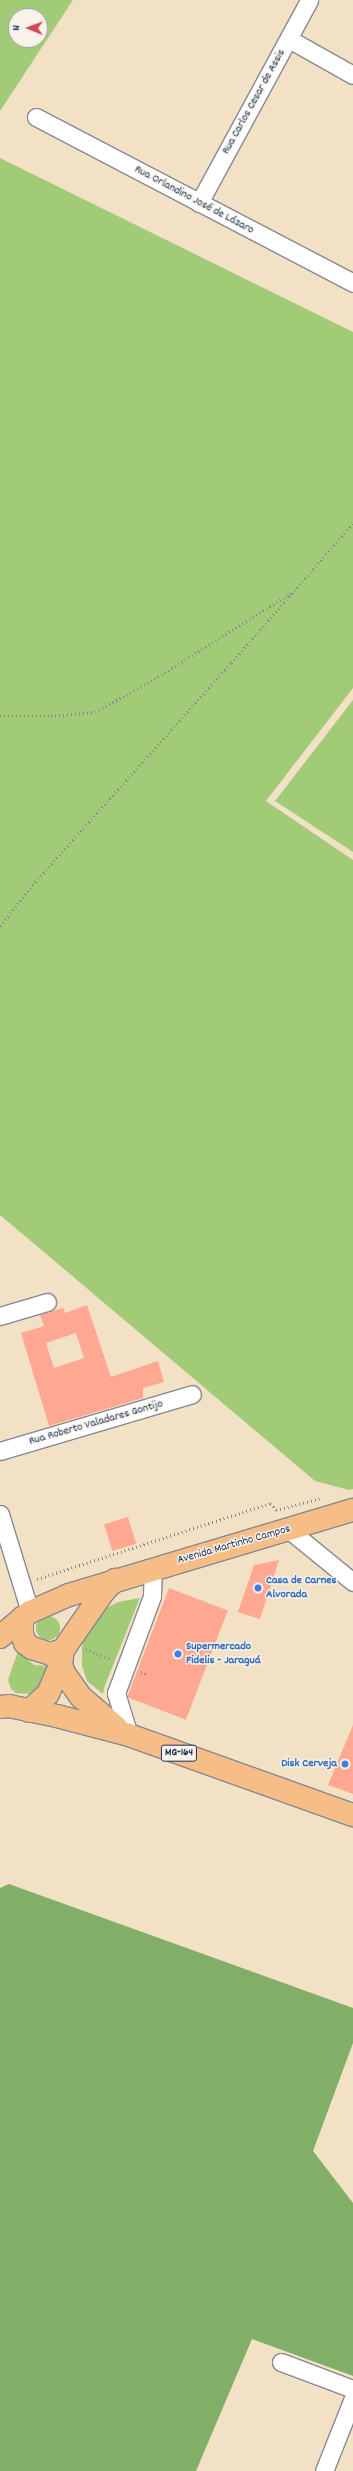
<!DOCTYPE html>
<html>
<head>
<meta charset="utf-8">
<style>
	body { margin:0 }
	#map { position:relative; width:353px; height:2471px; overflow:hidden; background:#f3e1c6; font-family:Dekko,sans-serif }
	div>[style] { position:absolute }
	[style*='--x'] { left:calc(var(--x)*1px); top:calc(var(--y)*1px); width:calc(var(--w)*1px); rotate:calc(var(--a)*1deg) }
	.green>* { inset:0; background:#a2cb77 }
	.round { border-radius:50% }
	.forest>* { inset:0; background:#81af68 }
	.building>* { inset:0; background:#fea891; transform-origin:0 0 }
	.path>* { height:2.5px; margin-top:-1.25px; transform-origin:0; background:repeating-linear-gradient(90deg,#878892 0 1px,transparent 0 4px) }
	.roads { filter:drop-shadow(1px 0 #878892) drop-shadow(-1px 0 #878892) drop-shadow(0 1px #878892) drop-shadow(0 -1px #878892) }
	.minor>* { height:17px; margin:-8.5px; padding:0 8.5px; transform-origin:8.5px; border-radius:8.5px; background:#fff }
	.major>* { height:22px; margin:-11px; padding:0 11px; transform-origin:11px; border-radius:11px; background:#f6be86 }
	.dots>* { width:11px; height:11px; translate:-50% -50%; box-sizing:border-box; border:2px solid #f7f3e8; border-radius:50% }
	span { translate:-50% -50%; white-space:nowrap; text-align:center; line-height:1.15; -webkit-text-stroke:3px #f7f3e8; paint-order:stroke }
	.shield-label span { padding:1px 3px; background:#f7f3e8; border:1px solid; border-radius:3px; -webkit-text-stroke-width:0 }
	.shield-label { font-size:11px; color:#1b2f5e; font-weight:700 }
	.street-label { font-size:12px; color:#1b2f5e }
	.shop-label { font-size:12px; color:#366cbe; font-weight:700 }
	.left { translate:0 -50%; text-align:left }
	.right { translate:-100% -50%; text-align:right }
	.north { position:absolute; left:8px; top:8px; width:40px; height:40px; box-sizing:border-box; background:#f7f3e8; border:1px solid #9fa5b1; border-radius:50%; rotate:271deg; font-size:11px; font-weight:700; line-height:16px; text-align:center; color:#1b2f5e }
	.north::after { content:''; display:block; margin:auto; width:14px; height:18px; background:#d1495b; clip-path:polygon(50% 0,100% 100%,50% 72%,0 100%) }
</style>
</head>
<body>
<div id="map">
	<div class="green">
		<div style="clip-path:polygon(evenodd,0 0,73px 0,0 111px,0 0,16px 16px,40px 16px,40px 40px,16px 40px,16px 16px)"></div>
		<div style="clip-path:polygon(0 158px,353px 332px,353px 688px,266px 801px,353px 860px,353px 1489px,349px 1490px,315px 1481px,0 1215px)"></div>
		<div style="clip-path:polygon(353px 700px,353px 852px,275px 801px)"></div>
		<div style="clip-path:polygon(140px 1598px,104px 1688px,103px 1694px,87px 1681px,82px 1666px,82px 1647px,88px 1628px,101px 1611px,118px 1602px)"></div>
		<div class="round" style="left:36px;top:1616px;width:24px;height:24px"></div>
		<div style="clip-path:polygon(18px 1651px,34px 1665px,48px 1666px,44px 1681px,35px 1692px,29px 1694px,16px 1693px,11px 1689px,8px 1680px)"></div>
	</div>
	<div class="forest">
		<div style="clip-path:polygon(9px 1884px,353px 2008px,353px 2043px,313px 2151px,353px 2203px,353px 2376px,252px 2339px,196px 2471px,0 2471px,0 1888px)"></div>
	</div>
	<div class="building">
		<div style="clip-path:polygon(evenodd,87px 1305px,111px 1377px,158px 1361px,164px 1382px,143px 1388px,143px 1398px,49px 1426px,21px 1333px,44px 1326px,40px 1315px,63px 1308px,65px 1313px,87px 1305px,76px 1333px,84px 1358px,54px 1368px,46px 1343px,76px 1333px)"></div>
		<div style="left:128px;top:1517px;width:28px;height:25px;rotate:73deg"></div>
		<div style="clip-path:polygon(279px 1560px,260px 1619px,238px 1612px,254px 1565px)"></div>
		<div style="left:169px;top:1588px;width:63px;height:117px;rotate:21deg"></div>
		<div style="clip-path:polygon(353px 1725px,353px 1794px,328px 1785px)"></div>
	</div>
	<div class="path">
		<div style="--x:0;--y:716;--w:51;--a:0"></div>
		<div style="--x:51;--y:716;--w:44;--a:-5.2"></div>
		<div style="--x:95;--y:712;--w:64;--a:-29"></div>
		<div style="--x:151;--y:681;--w:165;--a:-32.2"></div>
		<div style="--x:0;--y:926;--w:56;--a:-51.5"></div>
		<div style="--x:35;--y:882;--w:294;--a:-48.2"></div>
		<div style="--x:231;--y:663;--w:186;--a:-48.9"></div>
		<div style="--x:37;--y:1579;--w:246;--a:-18"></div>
		<div style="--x:271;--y:1503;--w:9;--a:54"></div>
		<div style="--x:276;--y:1510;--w:47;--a:-14.9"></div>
		<div style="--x:86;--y:1649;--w:26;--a:23"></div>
		<div style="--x:141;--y:1672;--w:6;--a:18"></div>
	</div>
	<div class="roads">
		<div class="minor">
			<div style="--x:289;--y:39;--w:73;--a:29.4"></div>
			<div style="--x:36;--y:117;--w:358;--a:27.6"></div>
			<div style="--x:199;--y:203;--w:231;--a:-61.5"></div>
			<div style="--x:0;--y:1316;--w:49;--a:-16.6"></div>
			<div style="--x:0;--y:1451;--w:200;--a:-16.5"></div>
			<div style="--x:0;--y:1514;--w:102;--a:73"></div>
			<div style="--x:288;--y:1529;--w:84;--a:39.2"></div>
			<div style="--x:129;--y:1735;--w:44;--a:-107.2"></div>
			<div style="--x:116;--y:1693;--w:103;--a:-69.6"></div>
			<div style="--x:152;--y:1596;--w:27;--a:-88"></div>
			<div style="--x:281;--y:2362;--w:77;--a:20.6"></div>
			<div style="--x:324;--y:2471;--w:79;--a:-68.3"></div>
		</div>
		<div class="major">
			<div style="--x:22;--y:1618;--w:16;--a:90"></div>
			<div style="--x:22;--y:1634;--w:9;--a:72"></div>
			<div style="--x:25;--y:1643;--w:9;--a:36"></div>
			<div style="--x:32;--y:1648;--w:19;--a:18"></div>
			<div style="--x:50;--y:1654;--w:14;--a:-17"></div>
			<div style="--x:0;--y:1637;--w:39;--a:-40"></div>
			<div style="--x:30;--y:1612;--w:43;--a:-23.6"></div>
			<div style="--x:69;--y:1595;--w:296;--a:-16.7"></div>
			<div style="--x:61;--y:1664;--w:9;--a:72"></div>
			<div style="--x:64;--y:1673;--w:29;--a:55"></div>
			<div style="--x:81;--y:1697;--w:46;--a:40.6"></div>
			<div style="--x:0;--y:1707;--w:9;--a:-6"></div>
			<div style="--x:9;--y:1706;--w:49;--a:11.8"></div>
			<div style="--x:57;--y:1716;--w:74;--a:14.8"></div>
			<div style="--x:129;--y:1735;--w:238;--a:19.7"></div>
			<div style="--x:29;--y:1711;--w:25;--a:-42"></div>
			<div style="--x:48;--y:1694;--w:33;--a:-67"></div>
			<div style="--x:61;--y:1664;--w:14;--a:-82"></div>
			<div style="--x:63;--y:1650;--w:72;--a:-55.2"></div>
			<div style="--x:104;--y:1591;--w:16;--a:-45"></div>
		</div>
	</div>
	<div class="dots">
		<div style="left:258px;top:1588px;background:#3f7fe0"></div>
		<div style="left:178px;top:1654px;background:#3f7fe0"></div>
		<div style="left:345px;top:1764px;background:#3f7fe0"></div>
	</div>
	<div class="shield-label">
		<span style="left:179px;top:1753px">MG-164</span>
	</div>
	<div class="street-label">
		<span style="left:254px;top:102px;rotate:-61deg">Rua Carlos Cesar de Assis</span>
		<span style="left:194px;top:200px;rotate:28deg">Rua Orlandino José de Lázaro</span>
		<span style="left:96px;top:1423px;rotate:-16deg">Rua Roberto Valadares Gontijo</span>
		<span style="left:234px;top:1545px;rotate:-16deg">Avenida Martinho Campos</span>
	</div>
	<div class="shop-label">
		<span class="left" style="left:266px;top:1588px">Casa de Carnes<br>Alvorada</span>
		<span class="left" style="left:186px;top:1654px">Supermercado<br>Fidelis - Jaraguá</span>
		<span class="right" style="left:337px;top:1764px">Disk Cerveja</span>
	</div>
	<div class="north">N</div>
</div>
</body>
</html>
